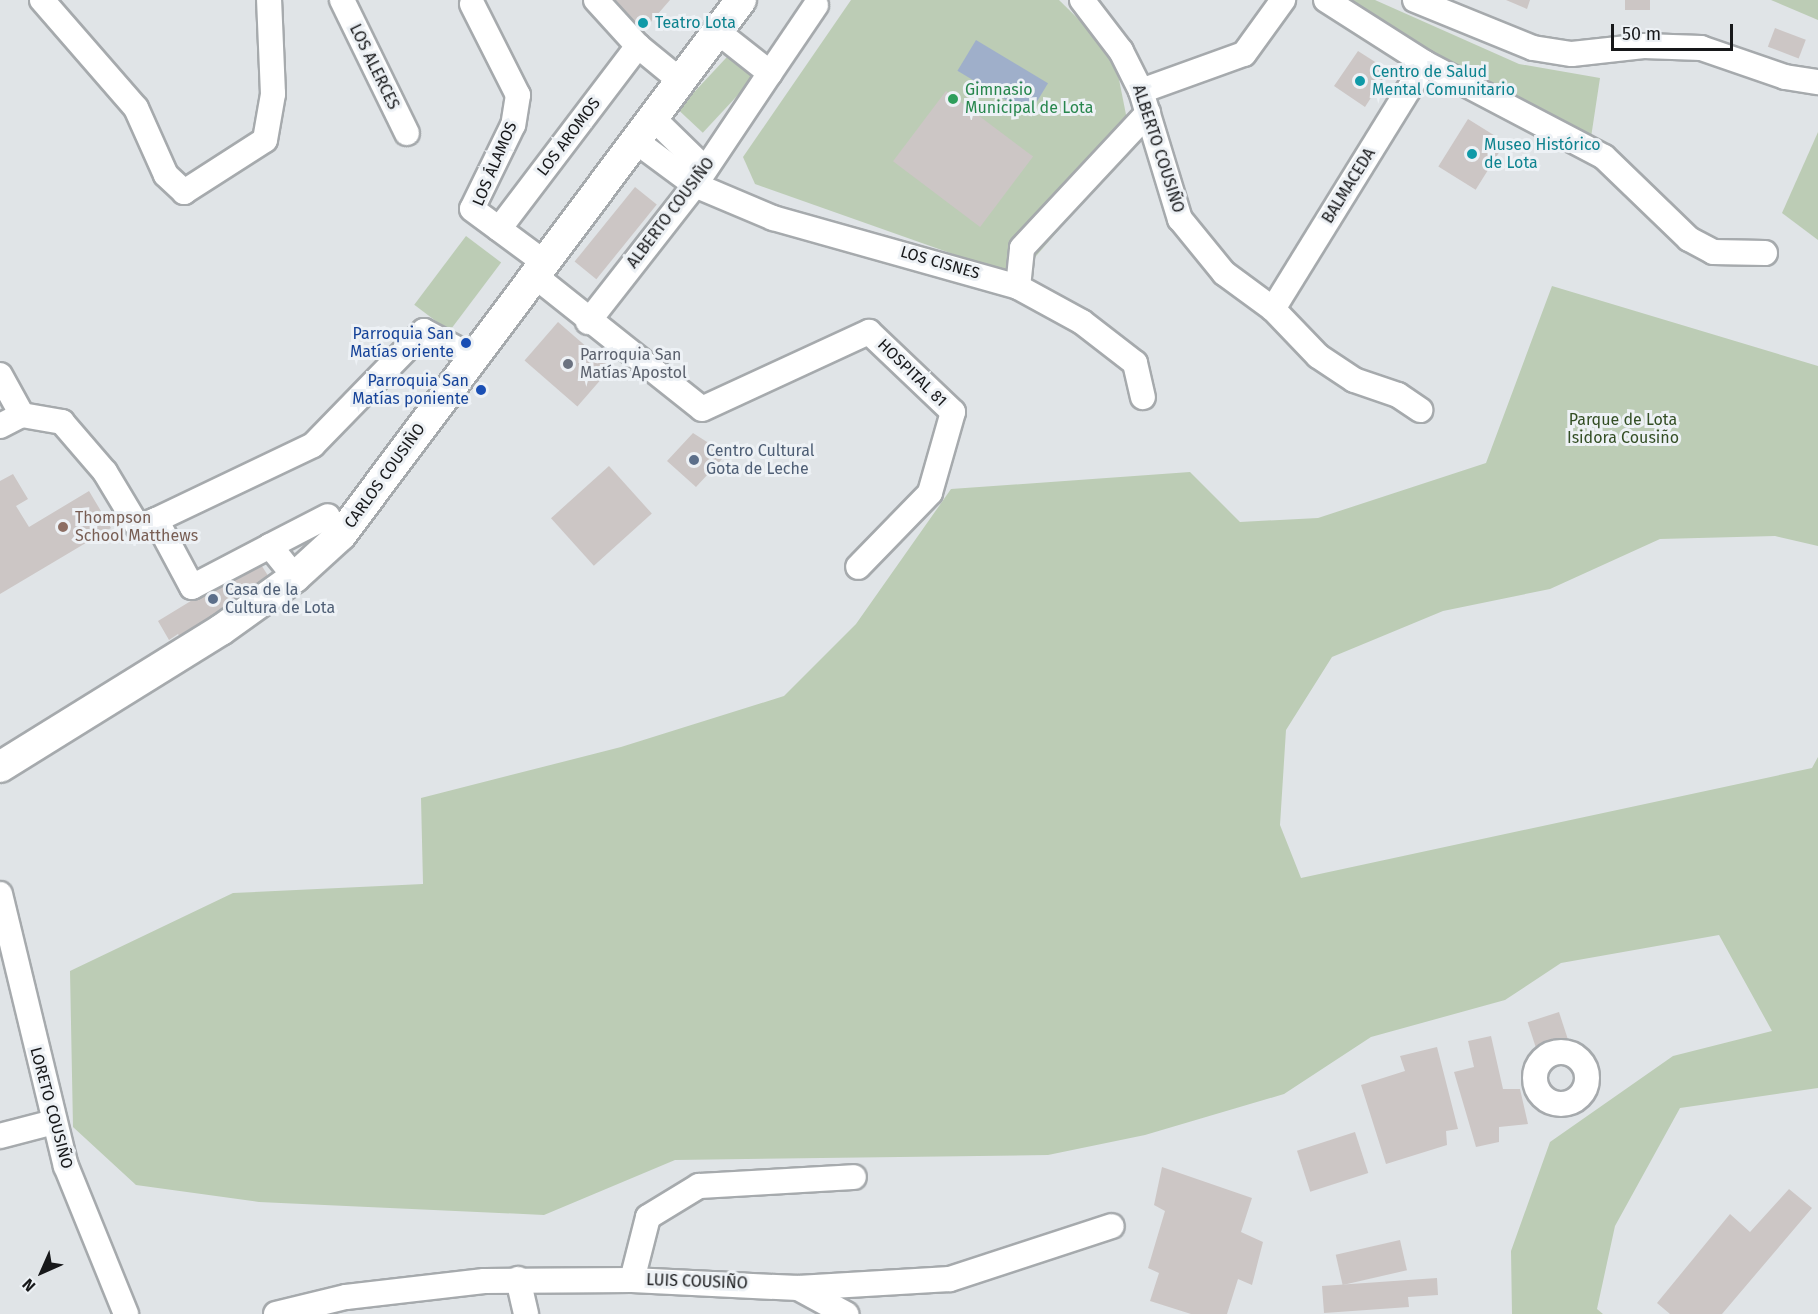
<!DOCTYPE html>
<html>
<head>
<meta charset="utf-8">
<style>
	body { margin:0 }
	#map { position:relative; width:1818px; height:1314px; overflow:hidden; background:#e0e4e7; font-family:"Fira Sans",sans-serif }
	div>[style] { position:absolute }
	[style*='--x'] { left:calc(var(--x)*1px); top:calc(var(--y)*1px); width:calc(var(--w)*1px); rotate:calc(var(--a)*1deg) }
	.green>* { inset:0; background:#bcccb5; transform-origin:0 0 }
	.water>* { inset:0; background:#9fafca; transform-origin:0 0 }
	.building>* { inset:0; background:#ccc6c5; transform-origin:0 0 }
	.roads { filter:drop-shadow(2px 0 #a6aaad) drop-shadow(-2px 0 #a6aaad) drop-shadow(0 2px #a6aaad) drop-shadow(0 -2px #a6aaad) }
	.minor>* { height:24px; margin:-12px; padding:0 12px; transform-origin:12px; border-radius:12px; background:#fff }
	.minor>.ring { margin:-12px; padding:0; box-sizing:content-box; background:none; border:24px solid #fff; border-radius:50% }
	.major>* { height:30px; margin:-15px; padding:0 15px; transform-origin:15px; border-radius:15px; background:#fff }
	.dots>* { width:16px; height:16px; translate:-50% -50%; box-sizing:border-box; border:3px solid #edf1f5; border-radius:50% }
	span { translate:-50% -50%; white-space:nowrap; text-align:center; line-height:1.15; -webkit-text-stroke:6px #edf1f5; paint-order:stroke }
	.culture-label { font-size:16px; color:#0d838f }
	.left { translate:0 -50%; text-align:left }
	.street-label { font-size:16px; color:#17181a }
	.leisure-label { font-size:16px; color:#27864d }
	.transit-label { font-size:16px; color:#164399 }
	.right { translate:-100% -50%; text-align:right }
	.worship-label { font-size:16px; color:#5b616d }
	.park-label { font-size:16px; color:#334e24 }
	.service-label { font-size:16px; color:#4e5e75 }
	.education-label { font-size:16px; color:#785e54 }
	.north { position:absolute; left:12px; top:1242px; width:60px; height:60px; -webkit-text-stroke:4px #edf1f5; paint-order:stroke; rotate:225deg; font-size:16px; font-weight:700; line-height:24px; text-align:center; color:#17181a }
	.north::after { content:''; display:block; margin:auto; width:21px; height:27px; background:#17181a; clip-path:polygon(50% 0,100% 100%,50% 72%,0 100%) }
	.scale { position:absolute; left:1611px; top:24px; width:122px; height:27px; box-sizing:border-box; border:3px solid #17181a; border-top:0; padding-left:8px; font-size:18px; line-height:21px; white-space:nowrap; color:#17181a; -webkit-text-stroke:4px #edf1f5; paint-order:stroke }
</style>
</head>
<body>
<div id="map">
	<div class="green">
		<div style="clip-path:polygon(851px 0,1059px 0,1114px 54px,1132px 145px,1018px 277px,755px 184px,743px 157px)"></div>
		<div style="clip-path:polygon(1341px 0,1375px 0,1519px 64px,1600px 78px,1590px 144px,1481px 88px)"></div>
		<div style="clip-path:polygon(1771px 0,1818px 0,1818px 20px)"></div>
		<div style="left:740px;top:43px;width:34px;height:91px;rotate:43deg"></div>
		<div style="clip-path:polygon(1818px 132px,1818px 240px,1782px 213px)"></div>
		<div style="left:466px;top:236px;width:44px;height:86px;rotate:37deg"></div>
		<div style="clip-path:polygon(1552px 286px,1818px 366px,1818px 546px,1775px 536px,1660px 539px,1550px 589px,1443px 611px,1332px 657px,1286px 730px,1280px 825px,1301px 878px,1812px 768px,1818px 757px,1818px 1088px,1680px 1108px,1615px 1226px,1597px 1309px,1603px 1314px,1512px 1314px,1511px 1251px,1550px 1142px,1673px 1056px,1772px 1031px,1719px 935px,1561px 963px,1505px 1000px,1371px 1037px,1284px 1094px,1145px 1135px,1048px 1155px,675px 1160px,544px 1215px,259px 1202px,136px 1185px,73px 1127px,70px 971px,233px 893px,423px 884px,421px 798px,621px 747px,784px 696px,856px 624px,951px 489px,1190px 472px,1240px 522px,1318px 518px,1486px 463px)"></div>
	</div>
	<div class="water">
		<div style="left:976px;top:40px;width:84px;height:36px;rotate:31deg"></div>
	</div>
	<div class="building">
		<div style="clip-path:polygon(614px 0,670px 0,643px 31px)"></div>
		<div style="clip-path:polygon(1506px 0,1530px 0,1527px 9px)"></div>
		<div style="left:1625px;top:0;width:25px;height:10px"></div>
		<div style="left:1775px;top:28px;width:33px;height:20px;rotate:21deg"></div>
		<div style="clip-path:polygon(1358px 51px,1383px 67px,1380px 72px,1385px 76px,1365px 107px,1334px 86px)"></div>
		<div style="left:946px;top:91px;width:109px;height:88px;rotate:37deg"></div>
		<div style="left:1468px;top:119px;width:44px;height:56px;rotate:32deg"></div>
		<div style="left:635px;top:187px;width:28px;height:96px;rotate:39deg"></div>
		<div style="left:558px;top:322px;width:70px;height:51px;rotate:41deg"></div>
		<div style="clip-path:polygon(693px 433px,718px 449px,714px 452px,722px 459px,696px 487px,667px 461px)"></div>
		<div style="left:609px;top:466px;width:64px;height:78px;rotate:48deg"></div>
		<div style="clip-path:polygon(13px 474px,28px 499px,16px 506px,29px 527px,89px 491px,111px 528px,0 594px,0 481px)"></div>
		<div style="clip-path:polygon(258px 560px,274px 585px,182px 641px,178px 634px,169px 640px,158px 621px)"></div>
		<div style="left:1559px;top:1012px;width:29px;height:33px;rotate:72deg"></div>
		<div style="clip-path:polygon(1491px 1036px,1503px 1089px,1520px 1089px,1528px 1124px,1499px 1127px,1499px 1142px,1476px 1147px,1454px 1072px,1474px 1067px,1468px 1041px)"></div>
		<div style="clip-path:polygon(1437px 1047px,1458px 1129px,1446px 1131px,1447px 1145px,1386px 1164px,1361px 1085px,1405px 1071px,1400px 1056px)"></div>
		<div style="left:1355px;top:1132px;width:43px;height:61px;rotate:72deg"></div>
		<div style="clip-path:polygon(1162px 1167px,1252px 1198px,1241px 1232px,1263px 1242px,1252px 1285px,1238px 1279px,1227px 1314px,1191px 1314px,1150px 1301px,1159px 1273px,1148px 1268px,1165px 1211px,1154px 1205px)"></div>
		<div style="clip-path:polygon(1789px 1189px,1812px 1208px,1722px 1314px,1670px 1314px,1657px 1303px,1730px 1214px,1750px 1232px)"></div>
		<div style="left:1400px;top:1240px;width:31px;height:66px;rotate:77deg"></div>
		<div style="clip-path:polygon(1437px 1278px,1438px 1295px,1408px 1297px,1409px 1307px,1324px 1313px,1322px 1286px)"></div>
	</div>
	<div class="roads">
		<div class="minor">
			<div style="--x:42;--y:0;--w:143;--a:49"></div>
			<div style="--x:136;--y:108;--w:73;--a:65.9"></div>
			<div style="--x:166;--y:175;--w:25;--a:43"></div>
			<div style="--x:184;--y:192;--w:96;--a:-32.7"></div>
			<div style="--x:265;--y:140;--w:47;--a:-80.1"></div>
			<div style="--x:273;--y:94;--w:94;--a:-92.4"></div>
			<div style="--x:342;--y:0;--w:148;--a:64"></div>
			<div style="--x:596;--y:0;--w:62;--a:47.6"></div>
			<div style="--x:638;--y:46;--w:57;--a:39.3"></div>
			<div style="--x:1082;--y:0;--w:64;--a:52.6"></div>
			<div style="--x:1121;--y:51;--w:45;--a:63.4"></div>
			<div style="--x:1141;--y:91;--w:134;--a:73.1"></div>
			<div style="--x:1180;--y:219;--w:70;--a:50.8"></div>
			<div style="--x:1224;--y:273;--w:61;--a:36.3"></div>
			<div style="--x:1273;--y:309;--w:65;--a:46.2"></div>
			<div style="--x:1318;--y:356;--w:43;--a:33.7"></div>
			<div style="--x:1354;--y:380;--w:46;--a:18.8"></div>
			<div style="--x:1398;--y:395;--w:27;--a:34"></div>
			<div style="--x:1326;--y:0;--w:117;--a:32.5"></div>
			<div style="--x:1425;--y:63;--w:202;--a:27.7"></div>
			<div style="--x:1604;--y:157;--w:118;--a:44"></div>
			<div style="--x:1689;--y:239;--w:27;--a:28"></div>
			<div style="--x:1713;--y:252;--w:52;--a:1.1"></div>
			<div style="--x:1415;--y:0;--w:127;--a:22.1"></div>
			<div style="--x:1533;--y:48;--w:39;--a:9"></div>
			<div style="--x:1572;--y:54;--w:72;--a:-6.3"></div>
			<div style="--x:1644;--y:46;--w:57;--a:2"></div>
			<div style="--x:1701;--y:48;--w:89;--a:19"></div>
			<div style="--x:1785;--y:77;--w:33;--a:9"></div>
			<div style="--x:472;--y:4;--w:102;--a:63.2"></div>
			<div style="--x:518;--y:95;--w:30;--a:99"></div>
			<div style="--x:513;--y:125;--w:93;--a:116"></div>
			<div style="--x:472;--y:209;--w:91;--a:36.5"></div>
			<div style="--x:770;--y:73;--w:82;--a:-55.9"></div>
			<div style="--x:1141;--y:91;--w:109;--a:-19.8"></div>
			<div style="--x:1244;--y:54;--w:67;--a:-54.2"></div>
			<div style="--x:654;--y:119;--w:71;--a:44.4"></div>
			<div style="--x:637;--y:142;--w:72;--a:36.6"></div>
			<div style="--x:695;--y:185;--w:85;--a:22.9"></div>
			<div style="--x:773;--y:218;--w:255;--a:15.7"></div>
			<div style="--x:1018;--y:287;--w:73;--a:28.7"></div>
			<div style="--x:1082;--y:322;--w:67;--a:37.7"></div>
			<div style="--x:1135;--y:363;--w:35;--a:77"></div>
			<div style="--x:499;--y:229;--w:230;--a:-52.8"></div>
			<div style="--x:535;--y:276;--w:213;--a:38.5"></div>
			<div style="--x:702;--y:409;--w:184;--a:-24.8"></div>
			<div style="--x:869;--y:332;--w:116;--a:43.6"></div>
			<div style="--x:953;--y:412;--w:84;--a:105.9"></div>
			<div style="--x:930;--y:493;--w:103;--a:134.2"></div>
			<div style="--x:1018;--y:287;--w:39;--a:-84"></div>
			<div style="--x:1022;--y:248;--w:185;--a:-47"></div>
			<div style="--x:1273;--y:309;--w:289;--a:-58.3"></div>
			<div style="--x:588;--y:322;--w:174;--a:-52"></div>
			<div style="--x:695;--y:185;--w:135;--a:-56.2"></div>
			<div style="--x:770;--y:73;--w:66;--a:-141.7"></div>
			<div style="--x:0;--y:375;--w:46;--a:61.2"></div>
			<div style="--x:0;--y:426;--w:25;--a:-27"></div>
			<div style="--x:22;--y:415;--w:41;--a:9.9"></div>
			<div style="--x:62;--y:422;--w:66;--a:49.3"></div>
			<div style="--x:105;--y:472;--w:64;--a:59"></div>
			<div style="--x:138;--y:527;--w:19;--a:-21"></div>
			<div style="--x:270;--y:546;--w:65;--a:-27.3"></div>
			<div style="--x:295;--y:577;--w:40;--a:-129"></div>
			<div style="--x:270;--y:546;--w:88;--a:152.3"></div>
			<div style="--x:192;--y:587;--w:76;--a:-118.2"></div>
			<div style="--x:156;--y:520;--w:174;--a:-25.5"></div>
			<div style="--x:313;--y:445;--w:159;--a:-45.8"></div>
			<div style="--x:424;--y:331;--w:55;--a:28.4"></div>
			<div style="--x:0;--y:894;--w:280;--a:76.4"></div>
			<div style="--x:66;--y:1166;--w:160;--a:67.9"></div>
			<div class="ring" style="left:1535px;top:1052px;width:28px;height:28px"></div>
			<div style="--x:0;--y:1136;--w:56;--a:-14.5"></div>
			<div style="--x:518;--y:1279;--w:36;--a:77"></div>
			<div style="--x:632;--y:1280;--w:65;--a:-75.7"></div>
			<div style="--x:648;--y:1217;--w:60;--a:-31.3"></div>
			<div style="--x:699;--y:1186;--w:155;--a:-3.3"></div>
			<div style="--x:798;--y:1288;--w:55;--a:28.4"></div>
			<div style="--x:276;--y:1314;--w:72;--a:-13.7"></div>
			<div style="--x:346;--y:1297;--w:139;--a:-6.6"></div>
			<div style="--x:484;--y:1281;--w:148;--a:-0.4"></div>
			<div style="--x:632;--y:1280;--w:166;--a:2.8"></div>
			<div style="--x:798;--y:1288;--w:152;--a:-3.4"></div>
			<div style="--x:950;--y:1279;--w:170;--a:-18.1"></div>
		</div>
		<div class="major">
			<div style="--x:0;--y:767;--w:260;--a:-31.8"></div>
			<div style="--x:221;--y:630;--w:91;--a:-35.6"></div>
			<div style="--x:295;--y:577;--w:62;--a:-42.4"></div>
			<div style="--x:341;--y:535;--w:668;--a:-53.22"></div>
		</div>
	</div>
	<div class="dots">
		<div style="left:643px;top:23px;background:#0f9aa8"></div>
		<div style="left:1360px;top:81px;background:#0f9aa8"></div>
		<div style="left:953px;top:99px;background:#2e9e5b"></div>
		<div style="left:1472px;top:154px;background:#0f9aa8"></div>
		<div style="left:466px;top:343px;background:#1a4fb4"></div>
		<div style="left:568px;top:364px;background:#6b7280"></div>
		<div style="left:481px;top:390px;background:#1a4fb4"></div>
		<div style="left:694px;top:460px;background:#5c6f8a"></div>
		<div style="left:63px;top:527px;background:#8d6e63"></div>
		<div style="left:213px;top:599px;background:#5c6f8a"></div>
	</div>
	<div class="culture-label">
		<span class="left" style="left:655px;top:23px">Teatro Lota</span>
		<span class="left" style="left:1372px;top:81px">Centro de Salud<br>Mental Comunitario</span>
		<span class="left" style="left:1484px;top:154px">Museo Histórico<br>de Lota</span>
	</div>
	<div class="street-label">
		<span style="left:374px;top:67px;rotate:64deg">LOS ALERCES</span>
		<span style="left:569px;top:137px;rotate:-53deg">LOS AROMOS</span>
		<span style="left:1158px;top:149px;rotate:72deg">ALBERTO COUSIÑO</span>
		<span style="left:495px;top:164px;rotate:-67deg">LOS ÁLAMOS</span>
		<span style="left:1349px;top:186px;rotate:-58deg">BALMACEDA</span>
		<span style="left:671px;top:213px;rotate:-53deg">ALBERTO COUSIÑO</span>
		<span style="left:940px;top:263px;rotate:16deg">LOS CISNES</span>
		<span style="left:912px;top:373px;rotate:44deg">HOSPITAL 81</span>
		<span style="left:385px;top:476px;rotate:-54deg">CARLOS COUSIÑO</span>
		<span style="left:51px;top:1108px;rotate:75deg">LORETO COUSIÑO</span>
		<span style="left:697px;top:1282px;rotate:2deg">LUIS COUSIÑO</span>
	</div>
	<div class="leisure-label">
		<span class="left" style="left:965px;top:99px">Gimnasio<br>Municipal de Lota</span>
	</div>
	<div class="transit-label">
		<span class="right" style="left:454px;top:343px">Parroquia San<br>Matías oriente</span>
		<span class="right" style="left:469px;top:390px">Parroquia San<br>Matías poniente</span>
	</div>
	<div class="worship-label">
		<span class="left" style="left:580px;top:364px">Parroquia San<br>Matías Apostol</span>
	</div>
	<div class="park-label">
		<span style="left:1623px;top:429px">Parque de Lota<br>Isidora Cousiño</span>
	</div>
	<div class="service-label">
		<span class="left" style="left:706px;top:460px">Centro Cultural<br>Gota de Leche</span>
		<span class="left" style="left:225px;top:599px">Casa de la<br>Cultura de Lota</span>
	</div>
	<div class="education-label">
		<span class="left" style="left:75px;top:527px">Thompson<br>School Matthews</span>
	</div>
	<div class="north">N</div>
	<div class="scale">50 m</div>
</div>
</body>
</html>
